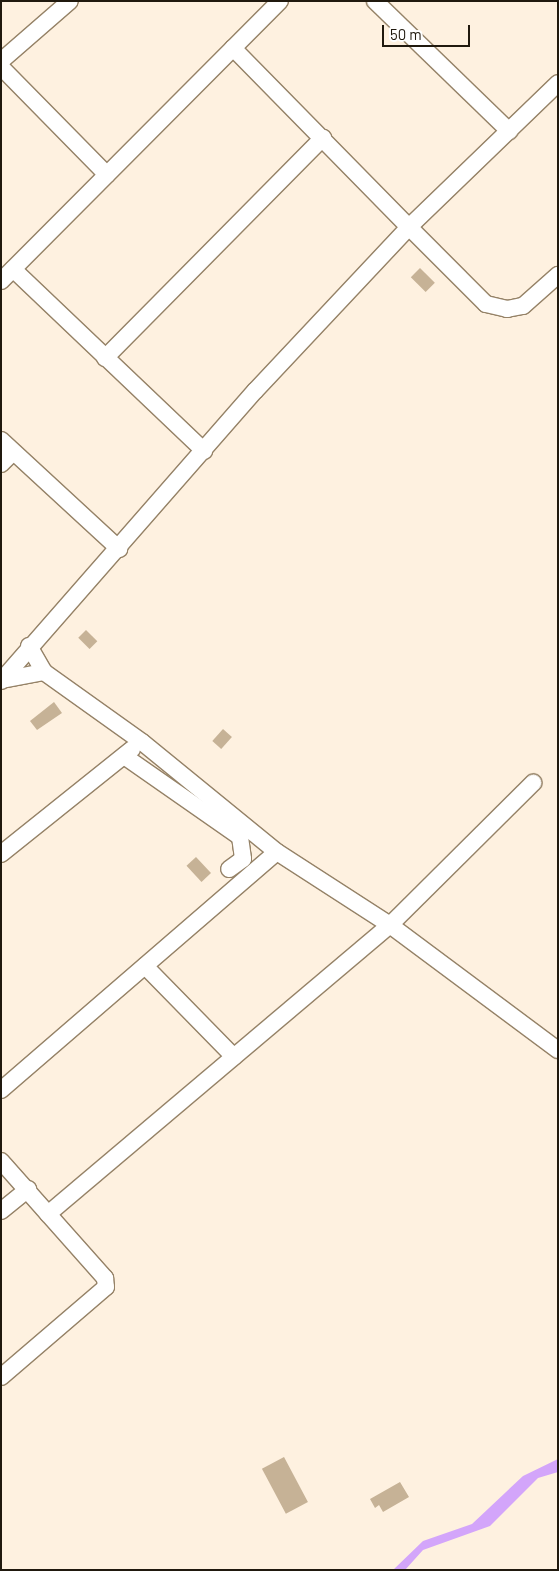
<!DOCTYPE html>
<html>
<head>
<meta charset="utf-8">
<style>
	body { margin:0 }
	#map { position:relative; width:559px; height:1571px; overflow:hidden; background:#fef1e0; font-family:Barlow,sans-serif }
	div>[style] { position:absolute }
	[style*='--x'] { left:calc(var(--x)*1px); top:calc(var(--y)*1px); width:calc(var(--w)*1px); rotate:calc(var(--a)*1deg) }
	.water>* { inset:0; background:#d3a5fa }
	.building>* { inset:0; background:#c6b296; transform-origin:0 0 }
	.roads { filter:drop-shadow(1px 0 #958267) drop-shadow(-1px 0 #958267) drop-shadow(0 1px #958267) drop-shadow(0 -1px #958267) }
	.minor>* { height:16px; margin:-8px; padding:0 8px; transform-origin:8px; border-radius:8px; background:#fff }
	span { translate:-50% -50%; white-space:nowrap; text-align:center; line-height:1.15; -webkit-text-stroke:5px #fff; paint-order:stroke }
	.frame { position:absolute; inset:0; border:2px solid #20190e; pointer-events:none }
	.scale { position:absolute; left:382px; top:25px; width:88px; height:22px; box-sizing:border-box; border:2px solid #20190e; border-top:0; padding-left:6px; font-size:15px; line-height:18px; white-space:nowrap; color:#20190e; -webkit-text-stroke:4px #fff; paint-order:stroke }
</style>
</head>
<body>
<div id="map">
	<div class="water">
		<div style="clip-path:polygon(558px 1459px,558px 1472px,538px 1478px,490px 1526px,423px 1550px,405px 1570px,393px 1570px,423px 1541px,472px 1524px,523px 1476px)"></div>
	</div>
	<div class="building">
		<div style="left:420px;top:268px;width:21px;height:13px;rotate:45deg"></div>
		<div style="left:86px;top:630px;width:16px;height:11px;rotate:45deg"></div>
		<div style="clip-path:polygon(54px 702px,62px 713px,37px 730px,30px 721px)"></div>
		<div style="left:223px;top:729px;width:12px;height:16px;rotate:42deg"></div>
		<div style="left:196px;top:857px;width:22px;height:13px;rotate:47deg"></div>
		<div style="left:284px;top:1457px;width:51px;height:25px;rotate:62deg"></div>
		<div style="clip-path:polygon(400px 1482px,409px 1497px,383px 1512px,379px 1505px,375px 1508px,370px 1499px)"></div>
	</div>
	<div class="roads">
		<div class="minor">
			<div style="--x:375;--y:1;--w:187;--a:44.1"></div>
			<div style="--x:233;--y:48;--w:251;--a:45.5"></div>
			<div style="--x:409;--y:227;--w:207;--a:-44"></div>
			<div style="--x:1;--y:61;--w:91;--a:-41"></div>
			<div style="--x:1;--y:67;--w:151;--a:45.5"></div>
			<div style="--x:13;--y:269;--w:264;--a:43.6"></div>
			<div style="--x:1;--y:281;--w:395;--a:-45.1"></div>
			<div style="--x:105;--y:358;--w:310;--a:-45.3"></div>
			<div style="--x:1;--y:440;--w:161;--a:42.7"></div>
			<div style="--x:1;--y:464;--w:17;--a:-45"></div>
			<div style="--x:29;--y:646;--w:30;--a:60"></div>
			<div style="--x:44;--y:672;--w:120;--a:35.5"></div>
			<div style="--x:142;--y:742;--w:174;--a:39.2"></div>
			<div style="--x:277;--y:852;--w:135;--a:32.9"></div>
			<div style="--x:390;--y:925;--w:209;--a:36.7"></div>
			<div style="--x:2;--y:680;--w:43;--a:-10.8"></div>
			<div style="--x:1;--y:681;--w:386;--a:-48.8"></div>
			<div style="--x:255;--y:391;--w:225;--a:-46.8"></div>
			<div style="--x:409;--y:227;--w:109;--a:45"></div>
			<div style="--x:486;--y:304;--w:22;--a:13"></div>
			<div style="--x:507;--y:309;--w:16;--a:-11"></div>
			<div style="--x:523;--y:306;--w:47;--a:-41.5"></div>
			<div style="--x:124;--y:756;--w:141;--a:34.9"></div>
			<div style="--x:240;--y:837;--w:22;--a:82"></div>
			<div style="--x:243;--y:859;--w:17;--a:144"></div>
			<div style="--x:1;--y:854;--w:168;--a:-38.7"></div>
			<div style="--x:145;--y:966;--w:127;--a:45.6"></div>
			<div style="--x:1;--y:1090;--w:364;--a:-40.8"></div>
			<div style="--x:1;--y:1161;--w:157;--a:48.4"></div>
			<div style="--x:105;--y:1278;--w:9;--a:84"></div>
			<div style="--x:106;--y:1287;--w:138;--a:139.4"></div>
			<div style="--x:1;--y:1211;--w:35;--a:-39"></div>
			<div style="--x:48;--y:1214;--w:448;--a:-40.2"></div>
			<div style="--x:390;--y:925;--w:202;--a:-44.8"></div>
		</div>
	</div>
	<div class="frame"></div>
	<div class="scale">50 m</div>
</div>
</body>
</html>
